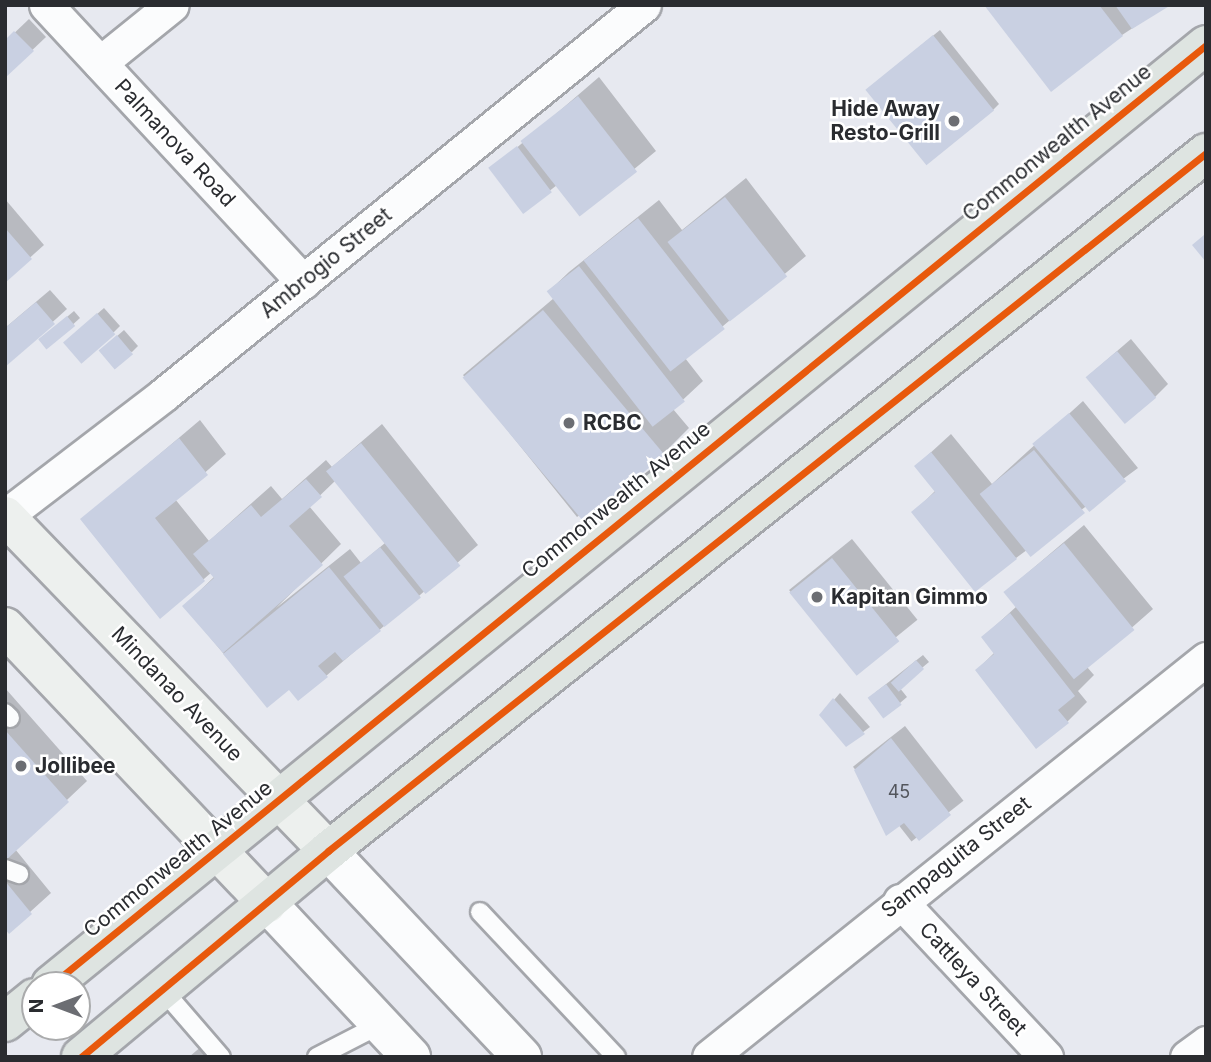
<!DOCTYPE html>
<html>
<head>
<meta charset="utf-8">
<style>
	body { margin:0 }
	#map { position:relative; width:1211px; height:1062px; overflow:hidden; background:#e7e9f0; font-family:Inter,sans-serif }
	div>[style] { position:absolute }
	[style*='--x'] { left:calc(var(--x)*1px); top:calc(var(--y)*1px); width:calc(var(--w)*1px); rotate:calc(var(--a)*1deg) }
	.shadow>* { inset:0; background:#0003; transform-origin:0 0 }
	.building>* { inset:0; background:#c9d0e2; transform-origin:0 0 }
	.roads { filter:drop-shadow(2px 0 #a4a6ab) drop-shadow(-2px 0 #a4a6ab) drop-shadow(0 2px #a4a6ab) drop-shadow(0 -2px #a4a6ab) }
	.service>* { height:18px; margin:-9px; padding:0 9px; transform-origin:9px; border-radius:9px; background:#fbfcfd }
	.minor>* { height:33px; margin:-16.5px; padding:0 16.5px; transform-origin:16.5px; border-radius:16.5px; background:#fbfcfd }
	.tertiary>* { height:38px; margin:-19px; padding:0 19px; transform-origin:19px; border-radius:19px; background:#fbfcfd }
	.secondary>* { height:38px; margin:-19px; padding:0 19px; transform-origin:19px; border-radius:19px; background:#edf0ee }
	.primary>* { height:38px; margin:-19px; padding:0 19px; transform-origin:19px; border-radius:19px; background:#dee4e1 }
	.cycleway>* { height:7px; margin:-3.5px; padding:0 3.5px; transform-origin:3.5px; border-radius:3.5px; background:#e8590c }
	.dots>* { width:19px; height:19px; translate:-50% -50%; box-sizing:border-box; border:4px solid #fff; border-radius:50% }
	span { translate:-50% -50%; white-space:nowrap; text-align:center; line-height:1.15; -webkit-text-stroke:5px #fff; paint-order:stroke }
	.number-label { font-size:18px; color:#52555c }
	.number-label span { -webkit-text-stroke-width:0 }
	.poi-label { font-size:21px; color:#2a2c30; font-weight:700 }
	.right { translate:-100% -50%; text-align:right }
	.left { translate:0 -50%; text-align:left }
	.street-label { font-size:21px; color:#2a2c30 }
	.frame { position:absolute; inset:0; border:7px solid #2a2c30; pointer-events:none }
	.north { position:absolute; left:21px; top:971px; width:70px; height:70px; box-sizing:border-box; background:#fff; border:2px solid #aaabac; border-radius:50%; rotate:270deg; font-size:19px; font-weight:700; line-height:28px; text-align:center; color:#2a2c30 }
	.north::after { content:''; display:block; margin:auto; width:24px; height:32px; background:#6c6e73; clip-path:polygon(50% 0,100% 100%,50% 72%,0 100%) }
</style>
</head>
<body>
<div id="map">
	<div class="shadow">
		<div style="clip-path:polygon(986px 5px,1168px 5px,1122px 35px)"></div>
		<div style="clip-path:polygon(29px 19px,46px 37px,6px 75px,6px 41px)"></div>
		<div style="clip-path:polygon(940px 30px,999px 104px,993px 110px,874px 84px)"></div>
		<div style="clip-path:polygon(599px 77px,656px 151px,580px 214px,557px 185px,524px 211px,492px 169px)"></div>
		<div style="clip-path:polygon(746px 178px,806px 256px,685px 358px,703px 381px,673px 409px,689px 428px,664px 453px,577px 517px,463px 375px,554px 298px,549px 291px,569px 272px,659px 200px,682px 230px)"></div>
		<div style="clip-path:polygon(5px 199px,44px 245px,5px 280px)"></div>
		<div style="clip-path:polygon(50px 290px,67px 309px,5px 365px,5px 328px)"></div>
		<div style="clip-path:polygon(104px 308px,120px 326px,114px 332px,72px 336px)"></div>
		<div style="clip-path:polygon(74px 311px,80px 318px,48px 347px,48px 333px)"></div>
		<div style="clip-path:polygon(124px 330px,138px 346px,132px 352px,107px 345px)"></div>
		<div style="clip-path:polygon(1131px 339px,1168px 384px,1155px 397px,1087px 377px)"></div>
		<div style="clip-path:polygon(1083px 401px,1138px 468px,1016px 558px,914px 512px,936px 490px,916px 466px,951px 434px,992px 484px)"></div>
		<div style="clip-path:polygon(evenodd,200px 420px,226px 454px,175px 499px,209px 541px,271px 486px,282px 499px,326px 460px,332px 467px,382px 424px,478px 545px,326px 676px,289px 688px,267px 706px,184px 606px,215px 576px,212px 572px,161px 616px,83px 519px,200px 420px,335px 481px,385px 543px,361px 563px,350px 549px,276px 608px,341px 544px,309px 506px,335px 481px)"></div>
		<div style="clip-path:polygon(1084px 525px,1153px 609px,1087px 667px,1094px 675px,1078px 691px,1087px 702px,1067px 722px,977px 670px,995px 652px,983px 637px,1017px 606px,1005px 592px)"></div>
		<div style="left:852px;top:539px;width:104px;height:81px;rotate:51deg"></div>
		<div style="clip-path:polygon(923px 655px,929px 662px,899px 687px,907px 697px,900px 703px,876px 692px)"></div>
		<div style="clip-path:polygon(5px 688px,87px 781px,15px 849px,51px 893px,9px 931px,5px 927px)"></div>
		<div style="clip-path:polygon(840px 693px,870px 727px,847px 744px,821px 715px)"></div>
		<div style="left:905px;top:726px;width:95px;height:66px;rotate:52deg"></div>
		<div style="clip-path:polygon(210px 1039px,225px 1057px,189px 1057px)"></div>
	</div>
	<div class="building">
		<div style="clip-path:polygon(984px 5px,1099px 5px,1123px 36px,1051px 92px)"></div>
		<div style="clip-path:polygon(1115px 5px,1171px 5px,1132px 29px)"></div>
		<div style="clip-path:polygon(14px 31px,34px 51px,5px 78px,5px 40px)"></div>
		<div style="left:933px;top:35px;width:97px;height:87px;rotate:51deg"></div>
		<div style="left:578px;top:96px;width:96px;height:73px;rotate:52deg"></div>
		<div style="left:517px;top:146px;width:58px;height:36px;rotate:53deg"></div>
		<div style="left:725px;top:197px;width:101px;height:73px;rotate:52deg"></div>
		<div style="left:638px;top:218px;width:141px;height:69px;rotate:52deg"></div>
		<div style="clip-path:polygon(5px 228px,32px 259px,5px 283px)"></div>
		<div style="clip-path:polygon(1204px 235px,1206px 236px,1206px 262px,1192px 245px)"></div>
		<div style="left:579px;top:266px;width:172px;height:41px;rotate:52deg"></div>
		<div style="clip-path:polygon(36px 302px,55px 324px,5px 367px,5px 328px)"></div>
		<div style="left:543px;top:310px;width:189px;height:105px;rotate:50deg"></div>
		<div style="left:97px;top:313px;width:28px;height:45px;rotate:49deg"></div>
		<div style="left:67px;top:316px;width:13px;height:37px;rotate:51deg"></div>
		<div style="left:117px;top:335px;width:25px;height:24px;rotate:50deg"></div>
		<div style="left:1117px;top:351px;width:61px;height:41px;rotate:50deg"></div>
		<div style="left:1069px;top:413px;width:89px;height:48px;rotate:50deg"></div>
		<div style="clip-path:polygon(179px 438px,208px 475px,155px 518px,205px 581px,160px 619px,80px 519px)"></div>
		<div style="left:361px;top:443px;width:158px;height:45px;rotate:51deg"></div>
		<div style="left:1034px;top:450px;width:81px;height:70px;rotate:51deg"></div>
		<div style="clip-path:polygon(931px 452px,1017px 559px,975px 592px,911px 512px,935px 492px,914px 466px)"></div>
		<div style="clip-path:polygon(306px 479px,322px 497px,289px 526px,323px 565px,223px 653px,182px 606px,214px 578px,193px 554px,251px 505px,261px 517px)"></div>
		<div style="left:1064px;top:543px;width:112px;height:78px;rotate:51deg"></div>
		<div style="left:380px;top:547px;width:65px;height:47px;rotate:51deg"></div>
		<div style="left:832px;top:558px;width:107px;height:55px;rotate:51deg"></div>
		<div style="clip-path:polygon(329px 567px,381px 631px,343px 661px,335px 652px,318px 666px,328px 677px,298px 701px,289px 690px,267px 708px,223px 654px)"></div>
		<div style="clip-path:polygon(1010px 613px,1075px 696px,1058px 710px,1069px 723px,1036px 749px,975px 670px,994px 654px,981px 637px)"></div>
		<div style="left:916px;top:660px;width:12px;height:34px;rotate:48deg"></div>
		<div style="left:886px;top:684px;width:26px;height:23px;rotate:53deg"></div>
		<div style="clip-path:polygon(833px 698px,865px 734px,846px 747px,819px 715px)"></div>
		<div style="clip-path:polygon(5px 730px,69px 802px,5px 861px)"></div>
		<div style="clip-path:polygon(891px 738px,951px 815px,919px 841px,904px 823px,886px 836px,854px 770px)"></div>
		<div style="clip-path:polygon(5px 881px,32px 914px,9px 934px,5px 929px)"></div>
	</div>
	<div class="roads">
		<div class="service">
			<div style="--x:5;--y:713;--w:7;--a:45"></div>
			<div style="--x:5;--y:869;--w:15;--a:20"></div>
			<div style="--x:480;--y:912;--w:199;--a:46.8"></div>
			<div style="--x:162;--y:989;--w:90;--a:49.1"></div>
			<div style="--x:317;--y:1057;--w:70;--a:-27.3"></div>
		</div>
		<div class="minor">
			<div style="--x:46;--y:5;--w:378;--a:47.1"></div>
			<div style="--x:100;--y:63;--w:92;--a:-38.9"></div>
			<div style="--x:5;--y:516;--w:199;--a:-37.4"></div>
			<div style="--x:163;--y:395;--w:619;--a:-39.04"></div>
			<div style="--x:900;--y:901;--w:214;--a:46.9"></div>
			<div style="--x:709;--y:1057;--w:637;--a:-38.69"></div>
			<div style="--x:1187;--y:1057;--w:24;--a:-36"></div>
		</div>
		<div class="tertiary">
			<div style="--x:328;--y:851;--w:283;--a:46.7"></div>
			<div style="--x:267;--y:903;--w:211;--a:46.9"></div>
		</div>
		<div class="secondary">
			<div style="--x:5;--y:516;--w:465;--a:46"></div>
			<div style="--x:5;--y:627;--w:381;--a:46.5"></div>
		</div>
		<div class="primary">
			<div style="--x:51;--y:985;--w:1489;--a:-39.14"></div>
			<div style="--x:5;--y:1022;--w:38;--a:-39"></div>
			<div style="--x:81;--y:1057;--w:322;--a:-39.8"></div>
			<div style="--x:328;--y:851;--w:1122;--a:-38.48"></div>
		</div>
	</div>
	<div class="cycleway">
		<div style="--x:51;--y:985;--w:1489;--a:-39.14"></div>
		<div style="--x:81;--y:1057;--w:322;--a:-39.8"></div>
		<div style="--x:328;--y:851;--w:1122;--a:-38.48"></div>
	</div>
	<div class="dots">
		<div style="left:954px;top:121px;background:#6c6e73"></div>
		<div style="left:569px;top:423px;background:#6c6e73"></div>
		<div style="left:817px;top:597px;background:#6c6e73"></div>
		<div style="left:21px;top:766px;background:#6c6e73"></div>
	</div>
	<div class="number-label">
		<span style="left:899px;top:792px">45</span>
	</div>
	<div class="poi-label">
		<span class="right" style="left:940px;top:121px">Hide Away<br>Resto-Grill</span>
		<span class="left" style="left:583px;top:423px">RCBC</span>
		<span class="left" style="left:831px;top:597px">Kapitan Gimmo</span>
		<span class="left" style="left:35px;top:766px">Jollibee</span>
	</div>
	<div class="street-label">
		<span style="left:175px;top:143px;rotate:47deg">Palmanova Road</span>
		<span style="left:1057px;top:143px;rotate:-39deg">Commonwealth Avenue</span>
		<span style="left:326px;top:263px;rotate:-39deg">Ambrogio Street</span>
		<span style="left:616px;top:500px;rotate:-39deg">Commonwealth Avenue</span>
		<span style="left:177px;top:694px;rotate:46deg">Mindanao Avenue</span>
		<span style="left:956px;top:857px;rotate:-38deg">Sampaguita Street</span>
		<span style="left:178px;top:859px;rotate:-39deg">Commonwealth Avenue</span>
		<span style="left:973px;top:979px;rotate:47deg">Cattleya Street</span>
	</div>
	<div class="frame"></div>
	<div class="north">N</div>
</div>
</body>
</html>
